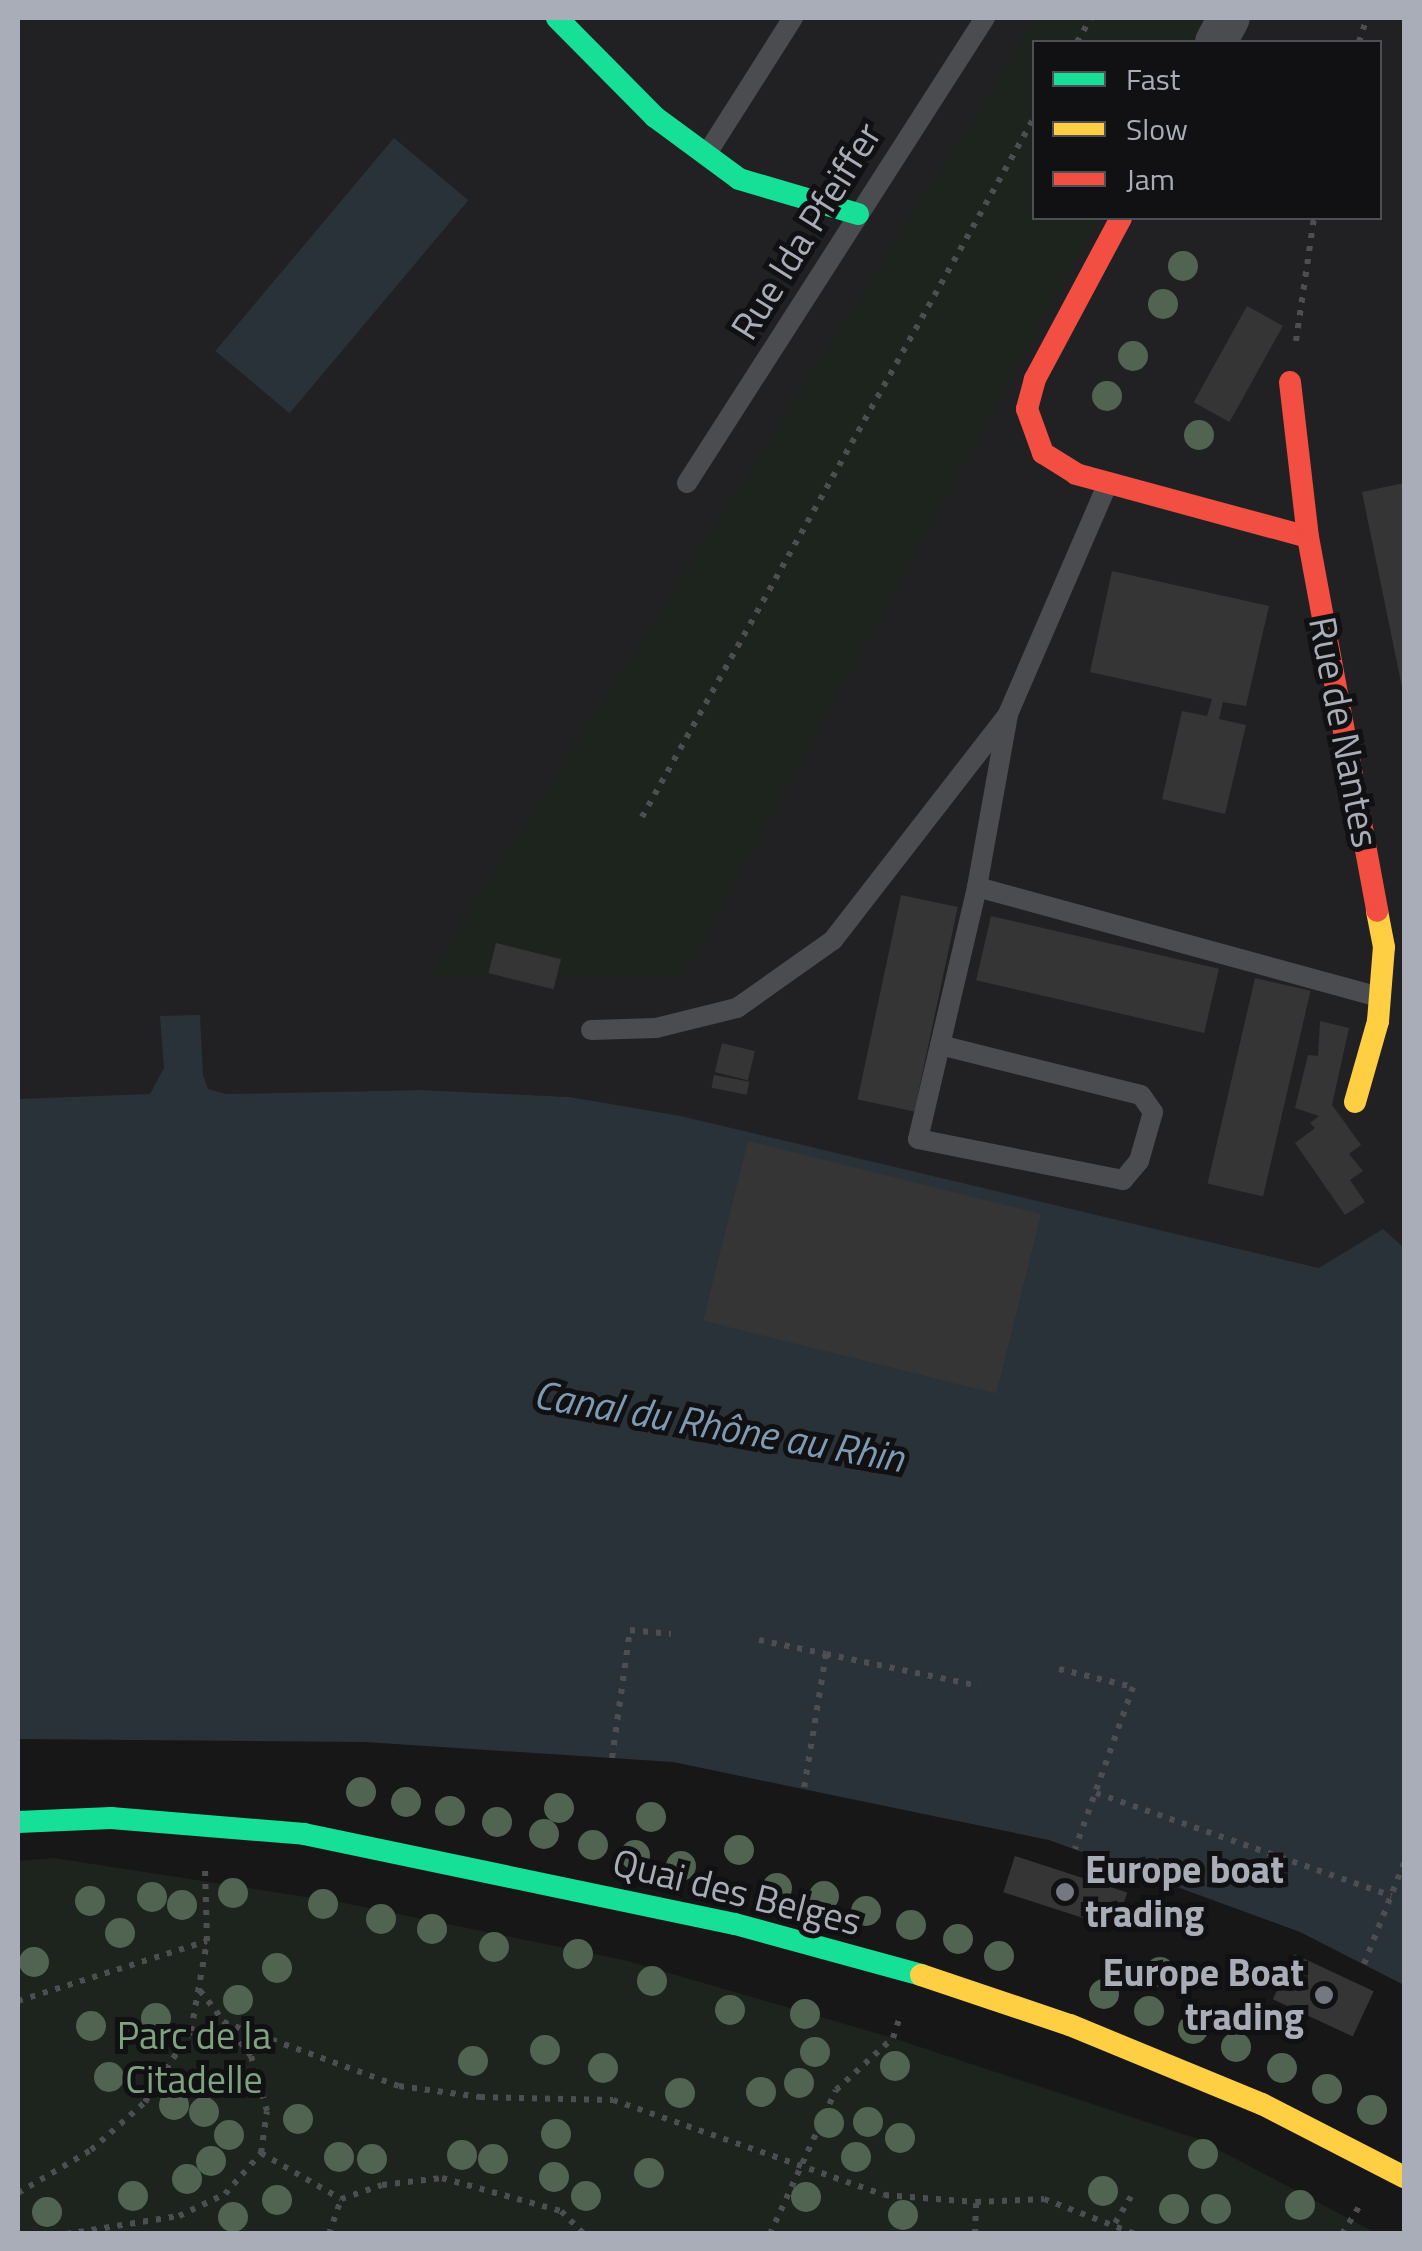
<!DOCTYPE html>
<html>
<head>
<meta charset="utf-8">
<style>
	body { margin:0 }
	#map { position:relative; width:1422px; height:2251px; overflow:hidden; background:#171717; font-family:"Titillium Web",sans-serif }
	div>[style] { position:absolute }
	[style*='--x'] { left:calc(var(--x)*1px); top:calc(var(--y)*1px); width:calc(var(--w)*1px); rotate:calc(var(--a)*1deg) }
	.built>* { inset:0; background:#212123 }
	.green>* { inset:0; background:#1d241e }
	.water>* { inset:0; background:#2a3239; transform-origin:0 0 }
	.building>* { inset:0; background:#353536; transform-origin:0 0 }
	.path>* { height:6px; margin-top:-3px; transform-origin:0; background:repeating-linear-gradient(90deg,#4d4e52 0 5px,transparent 0 13px) }
	.lane>* { height:20px; margin:-10px; padding:0 10px; transform-origin:10px; border-radius:10px; background:#4b4c50 }
	.street>* { height:42px; margin:-21px; padding:0 21px; transform-origin:21px; border-radius:21px; background:#4b4c50 }
	.fast>* { height:22px; margin:-11px; padding:0 11px; transform-origin:11px; border-radius:11px; background:#16e098 }
	.slow>* { height:22px; margin:-11px; padding:0 11px; transform-origin:11px; border-radius:11px; background:#ffcf43 }
	.jam>* { height:22px; margin:-11px; padding:0 11px; transform-origin:11px; border-radius:11px; background:#f24e42 }
	.trees>* { width:30px; height:30px; margin:-15px; border-radius:50%; background:#506451 }
	.dots>* { width:28px; height:28px; translate:-50% -50%; box-sizing:border-box; border:5px solid #111113; border-radius:50% }
	span { translate:-50% -50%; white-space:nowrap; text-align:center; line-height:1.15; -webkit-text-stroke:10px #111113; paint-order:stroke }
	.street-label { font-size:38px; color:#a8adb8 }
	.poi-label { font-size:38px; color:#a8adb8; font-weight:700 }
	.left { translate:0 -50%; text-align:left }
	.right { translate:-100% -50%; text-align:right }
	.park-label { font-size:38px; color:#7fa381 }
	.water-label { font-size:40px; color:#7f9bb3; font-style:italic }
	.frame { position:absolute; inset:0; border:20px solid #a8adb8; pointer-events:none }
	.legend { position:absolute; left:1032px; top:40px; width:350px; height:180px; box-sizing:border-box; background:#111113; border:2px solid #4d4f55; margin:0; padding:12px 18px; list-style:none; font-size:30px; color:#a8adb8 }
	.legend li { display:flex; align-items:center; gap:20px; height:50px }
	.legend b { width:50px; border:2px solid #4d4f55 }
</style>
</head>
<body>
<div id="map">
	<div class="built">
		<div style="clip-path:polygon(evenodd,18px 18px,1404px 18px,1404px 1344px,1319px 1268px,680px 1116px,570px 1097px,422px 1090px,18px 1099px,18px 18px,1034px 42px,1380px 42px,1380px 218px,1034px 218px,1034px 42px)"></div>
	</div>
	<div class="green">
		<div style="clip-path:polygon(1037px 18px,1209px 18px,1195px 42px,1034px 42px,1034px 218px,1099px 218px,683px 976px,429px 975px)"></div>
		<div style="clip-path:polygon(54px 1858px,339px 1902px,624px 1960px,893px 2038px,1198px 2139px,1376px 2233px,18px 2233px,18px 1861px)"></div>
	</div>
	<div class="water">
		<div style="left:394px;top:138px;width:97px;height:278px;rotate:40deg"></div>
		<div style="clip-path:polygon(200px 1015px,203px 1075px,208px 1089px,226px 1094px,422px 1090px,570px 1097px,681px 1116px,1319px 1268px,1383px 1229px,1404px 1248px,1404px 1985px,1300px 1932px,1049px 1840px,673px 1762px,365px 1742px,18px 1739px,18px 1099px,150px 1094px,164px 1068px,160px 1016px)"></div>
	</div>
	<div class="building">
		<div style="left:1247px;top:306px;width:41px;height:110px;rotate:29deg"></div>
		<div style="clip-path:polygon(1404px 483px,1404px 692px,1403px 692px,1362px 492px)"></div>
		<div style="clip-path:polygon(1112px 571px,1269px 606px,1246px 706px,1223px 702px,1219px 719px,1246px 725px,1225px 814px,1162px 799px,1182px 711px,1207px 716px,1212px 699px,1090px 672px)"></div>
		<div style="left:901px;top:895px;width:58px;height:209px;rotate:12deg"></div>
		<div style="left:991px;top:916px;width:234px;height:66px;rotate:13deg"></div>
		<div style="left:496px;top:943px;width:67px;height:31px;rotate:14deg"></div>
		<div style="left:1255px;top:978px;width:57px;height:211px;rotate:13deg"></div>
		<div style="clip-path:polygon(1320px 1021px,1349px 1028px,1332px 1105px,1361px 1145px,1349px 1154px,1363px 1171px,1350px 1180px,1365px 1202px,1345px 1215px,1295px 1143px,1315px 1128px,1310px 1123px,1319px 1116px,1295px 1108px,1308px 1055px,1318px 1056px)"></div>
		<div style="left:722px;top:1043px;width:34px;height:30px;rotate:14deg"></div>
		<div style="left:714px;top:1075px;width:36px;height:13px;rotate:11deg"></div>
		<div style="left:748px;top:1141px;width:302px;height:185px;rotate:14deg"></div>
		<div style="left:1015px;top:1856px;width:118px;height:38px;rotate:18deg"></div>
		<div style="left:1294px;top:1954px;width:88px;height:50px;rotate:25deg"></div>
	</div>
	<div class="path">
		<div style="--x:1077;--y:42;--w:28;--a:-60"></div>
		<div style="--x:1359;--y:42;--w:25;--a:-72"></div>
		<div style="--x:1296;--y:341;--w:124;--a:-81.7"></div>
		<div style="--x:642;--y:817;--w:801;--a:-60.72"></div>
		<div style="--x:759;--y:1640;--w:68;--a:11.8"></div>
		<div style="--x:826;--y:1654;--w:137;--a:99.3"></div>
		<div style="--x:826;--y:1654;--w:156;--a:11.8"></div>
		<div style="--x:1059;--y:1669;--w:76;--a:13.7"></div>
		<div style="--x:1133;--y:1687;--w:172;--a:109.7"></div>
		<div style="--x:612;--y:1758;--w:129;--a:-82"></div>
		<div style="--x:630;--y:1630;--w:41;--a:5.6"></div>
		<div style="--x:1096;--y:1793;--w:313;--a:19.2"></div>
		<div style="--x:1364;--y:1964;--w:109;--a:-68.4"></div>
		<div style="--x:18;--y:2001;--w:198;--a:-17.6"></div>
		<div style="--x:223;--y:2022;--w:187;--a:20"></div>
		<div style="--x:399;--y:2086;--w:82;--a:7.7"></div>
		<div style="--x:480;--y:2097;--w:133;--a:1.3"></div>
		<div style="--x:613;--y:2100;--w:287;--a:19.3"></div>
		<div style="--x:884;--y:2195;--w:92;--a:4.4"></div>
		<div style="--x:261;--y:2153;--w:92;--a:29.9"></div>
		<div style="--x:341;--y:2199;--w:43;--a:-18.9"></div>
		<div style="--x:382;--y:2185;--w:60;--a:-6.7"></div>
		<div style="--x:442;--y:2178;--w:123;--a:15.5"></div>
		<div style="--x:561;--y:2211;--w:33;--a:45"></div>
		<div style="--x:18;--y:2193;--w:85;--a:-30.5"></div>
		<div style="--x:91;--y:2150;--w:72;--a:-41.6"></div>
		<div style="--x:145;--y:2102;--w:85;--a:-57.1"></div>
		<div style="--x:191;--y:2031;--w:91;--a:-79.9"></div>
		<div style="--x:207;--y:1941;--w:70;--a:-91.6"></div>
		<div style="--x:1115;--y:2223;--w:31;--a:-59"></div>
		<div style="--x:66;--y:2234;--w:114;--a:-9.1"></div>
		<div style="--x:179;--y:2216;--w:51;--a:-25.6"></div>
		<div style="--x:225;--y:2194;--w:55;--a:-48.7"></div>
		<div style="--x:261;--y:2153;--w:42;--a:-81.9"></div>
		<div style="--x:267;--y:2111;--w:57;--a:-106.2"></div>
		<div style="--x:251;--y:2056;--w:88;--a:-128"></div>
		<div style="--x:329;--y:2234;--w:37;--a:-71"></div>
		<div style="--x:770;--y:2234;--w:158;--a:-65.4"></div>
		<div style="--x:836;--y:2090;--w:77;--a:-42.4"></div>
		<div style="--x:893;--y:2038;--w:23;--a:-72"></div>
		<div style="--x:975;--y:2234;--w:32;--a:-88"></div>
		<div style="--x:976;--y:2202;--w:68;--a:-2.5"></div>
		<div style="--x:1044;--y:2199;--w:97;--a:21"></div>
		<div style="--x:1342;--y:2234;--w:34;--a:-58"></div>
	</div>
	<div class="lane">
		<div style="--x:706;--y:155;--w:162;--a:-57.6"></div>
		<div style="--x:687;--y:483;--w:552;--a:-57.35"></div>
		<div style="--x:977;--y:887;--w:176;--a:-79.8"></div>
		<div style="--x:1008;--y:714;--w:247;--a:-66.6"></div>
		<div style="--x:591;--y:1030;--w:65;--a:-1.8"></div>
		<div style="--x:656;--y:1028;--w:83;--a:-13.9"></div>
		<div style="--x:737;--y:1008;--w:118;--a:-35.3"></div>
		<div style="--x:833;--y:940;--w:286;--a:-52.2"></div>
		<div style="--x:940;--y:1045;--w:207;--a:14"></div>
		<div style="--x:1141;--y:1095;--w:21;--a:55"></div>
		<div style="--x:1153;--y:1112;--w:51;--a:105.9"></div>
		<div style="--x:1139;--y:1161;--w:25;--a:130"></div>
		<div style="--x:1123;--y:1180;--w:209;--a:-168.7"></div>
		<div style="--x:918;--y:1139;--w:259;--a:-76.8"></div>
		<div style="--x:977;--y:887;--w:414;--a:15.3"></div>
	</div>
	<div class="street">
		<div style="--x:1216;--y:42;--w:27;--a:-62"></div>
	</div>
	<div class="fast">
		<div style="--x:557;--y:18;--w:139;--a:45.3"></div>
		<div style="--x:655;--y:117;--w:104;--a:36.4"></div>
		<div style="--x:739;--y:179;--w:124;--a:16.4"></div>
		<div style="--x:18;--y:1822;--w:93;--a:-2.5"></div>
		<div style="--x:111;--y:1818;--w:194;--a:4.7"></div>
		<div style="--x:304;--y:1834;--w:440;--a:11.8"></div>
		<div style="--x:735;--y:1924;--w:193;--a:15.3"></div>
	</div>
	<div class="slow">
		<div style="--x:1355;--y:1102;--w:84;--a:-74.1"></div>
		<div style="--x:1378;--y:1021;--w:74;--a:-85.4"></div>
		<div style="--x:1384;--y:947;--w:37;--a:-101"></div>
		<div style="--x:921;--y:1975;--w:157;--a:18.6"></div>
		<div style="--x:1070;--y:2025;--w:208;--a:22.4"></div>
		<div style="--x:1262;--y:2104;--w:160;--a:27.2"></div>
	</div>
	<div class="jam">
		<div style="--x:1121;--y:218;--w:183;--a:118.1"></div>
		<div style="--x:1035;--y:379;--w:31;--a:105"></div>
		<div style="--x:1027;--y:409;--w:47;--a:70"></div>
		<div style="--x:1043;--y:453;--w:39;--a:32"></div>
		<div style="--x:1076;--y:474;--w:240;--a:15.2"></div>
		<div style="--x:1290;--y:382;--w:156;--a:83.4"></div>
		<div style="--x:1308;--y:537;--w:380;--a:79.5"></div>
	</div>
	<div class="trees">
		<div style="left:1183px;top:266px"></div>
		<div style="left:1163px;top:304px"></div>
		<div style="left:1133px;top:356px"></div>
		<div style="left:1107px;top:396px"></div>
		<div style="left:1199px;top:435px"></div>
		<div style="left:361px;top:1792px"></div>
		<div style="left:406px;top:1802px"></div>
		<div style="left:559px;top:1808px"></div>
		<div style="left:450px;top:1811px"></div>
		<div style="left:651px;top:1817px"></div>
		<div style="left:497px;top:1822px"></div>
		<div style="left:544px;top:1834px"></div>
		<div style="left:593px;top:1845px"></div>
		<div style="left:739px;top:1850px"></div>
		<div style="left:635px;top:1855px"></div>
		<div style="left:681px;top:1866px"></div>
		<div style="left:777px;top:1888px"></div>
		<div style="left:233px;top:1893px"></div>
		<div style="left:824px;top:1896px"></div>
		<div style="left:152px;top:1897px"></div>
		<div style="left:90px;top:1901px"></div>
		<div style="left:323px;top:1904px"></div>
		<div style="left:182px;top:1905px"></div>
		<div style="left:866px;top:1911px"></div>
		<div style="left:381px;top:1919px"></div>
		<div style="left:911px;top:1925px"></div>
		<div style="left:432px;top:1929px"></div>
		<div style="left:120px;top:1933px"></div>
		<div style="left:958px;top:1939px"></div>
		<div style="left:494px;top:1947px"></div>
		<div style="left:578px;top:1954px"></div>
		<div style="left:999px;top:1956px"></div>
		<div style="left:34px;top:1962px"></div>
		<div style="left:277px;top:1968px"></div>
		<div style="left:1160px;top:1972px"></div>
		<div style="left:652px;top:1981px"></div>
		<div style="left:1104px;top:1994px"></div>
		<div style="left:238px;top:2000px"></div>
		<div style="left:730px;top:2010px"></div>
		<div style="left:1149px;top:2011px"></div>
		<div style="left:805px;top:2014px"></div>
		<div style="left:156px;top:2018px"></div>
		<div style="left:91px;top:2026px"></div>
		<div style="left:1193px;top:2029px"></div>
		<div style="left:1236px;top:2047px"></div>
		<div style="left:545px;top:2050px"></div>
		<div style="left:815px;top:2052px"></div>
		<div style="left:473px;top:2061px"></div>
		<div style="left:895px;top:2066px"></div>
		<div style="left:603px;top:2068px"></div>
		<div style="left:1282px;top:2068px"></div>
		<div style="left:109px;top:2077px"></div>
		<div style="left:201px;top:2082px"></div>
		<div style="left:799px;top:2083px"></div>
		<div style="left:1327px;top:2089px"></div>
		<div style="left:761px;top:2092px"></div>
		<div style="left:680px;top:2093px"></div>
		<div style="left:174px;top:2105px"></div>
		<div style="left:1372px;top:2110px"></div>
		<div style="left:204px;top:2112px"></div>
		<div style="left:298px;top:2119px"></div>
		<div style="left:868px;top:2122px"></div>
		<div style="left:829px;top:2123px"></div>
		<div style="left:556px;top:2134px"></div>
		<div style="left:229px;top:2135px"></div>
		<div style="left:900px;top:2138px"></div>
		<div style="left:1203px;top:2154px"></div>
		<div style="left:462px;top:2155px"></div>
		<div style="left:339px;top:2157px"></div>
		<div style="left:856px;top:2157px"></div>
		<div style="left:372px;top:2159px"></div>
		<div style="left:493px;top:2159px"></div>
		<div style="left:211px;top:2161px"></div>
		<div style="left:649px;top:2173px"></div>
		<div style="left:554px;top:2177px"></div>
		<div style="left:187px;top:2179px"></div>
		<div style="left:1103px;top:2191px"></div>
		<div style="left:133px;top:2196px"></div>
		<div style="left:586px;top:2196px"></div>
		<div style="left:806px;top:2197px"></div>
		<div style="left:277px;top:2200px"></div>
		<div style="left:1300px;top:2205px"></div>
		<div style="left:1174px;top:2209px"></div>
		<div style="left:1216px;top:2209px"></div>
		<div style="left:47px;top:2212px"></div>
		<div style="left:903px;top:2215px"></div>
		<div style="left:233px;top:2217px"></div>
	</div>
	<div class="dots">
		<div style="left:1065px;top:1892px;background:#757880"></div>
		<div style="left:1324px;top:1995px;background:#757880"></div>
	</div>
	<div class="street-label">
		<span style="left:806px;top:231px;rotate:-58deg">Rue Ida Pfeiffer</span>
		<span style="left:1344px;top:732px;rotate:79deg">Rue de Nantes</span>
		<span style="left:737px;top:1892px;rotate:14deg">Quai des Belges</span>
	</div>
	<div class="poi-label">
		<span class="left" style="left:1085px;top:1892px">Europe boat<br>trading</span>
		<span class="right" style="left:1304px;top:1995px">Europe Boat<br>trading</span>
	</div>
	<div class="park-label">
		<span style="left:194px;top:2058px">Parc de la<br>Citadelle</span>
	</div>
	<div class="water-label">
		<span style="left:719px;top:1426px;rotate:10deg">Canal du Rhône au Rhin</span>
	</div>
	<div class="frame"></div>
	<ul class="legend">
	<li><b style="height:12px;background:#16e098"></b>Fast</li>
	<li><b style="height:12px;background:#ffcf43"></b>Slow</li>
	<li><b style="height:12px;background:#f24e42"></b>Jam</li>
	</ul>
</div>
</body>
</html>
